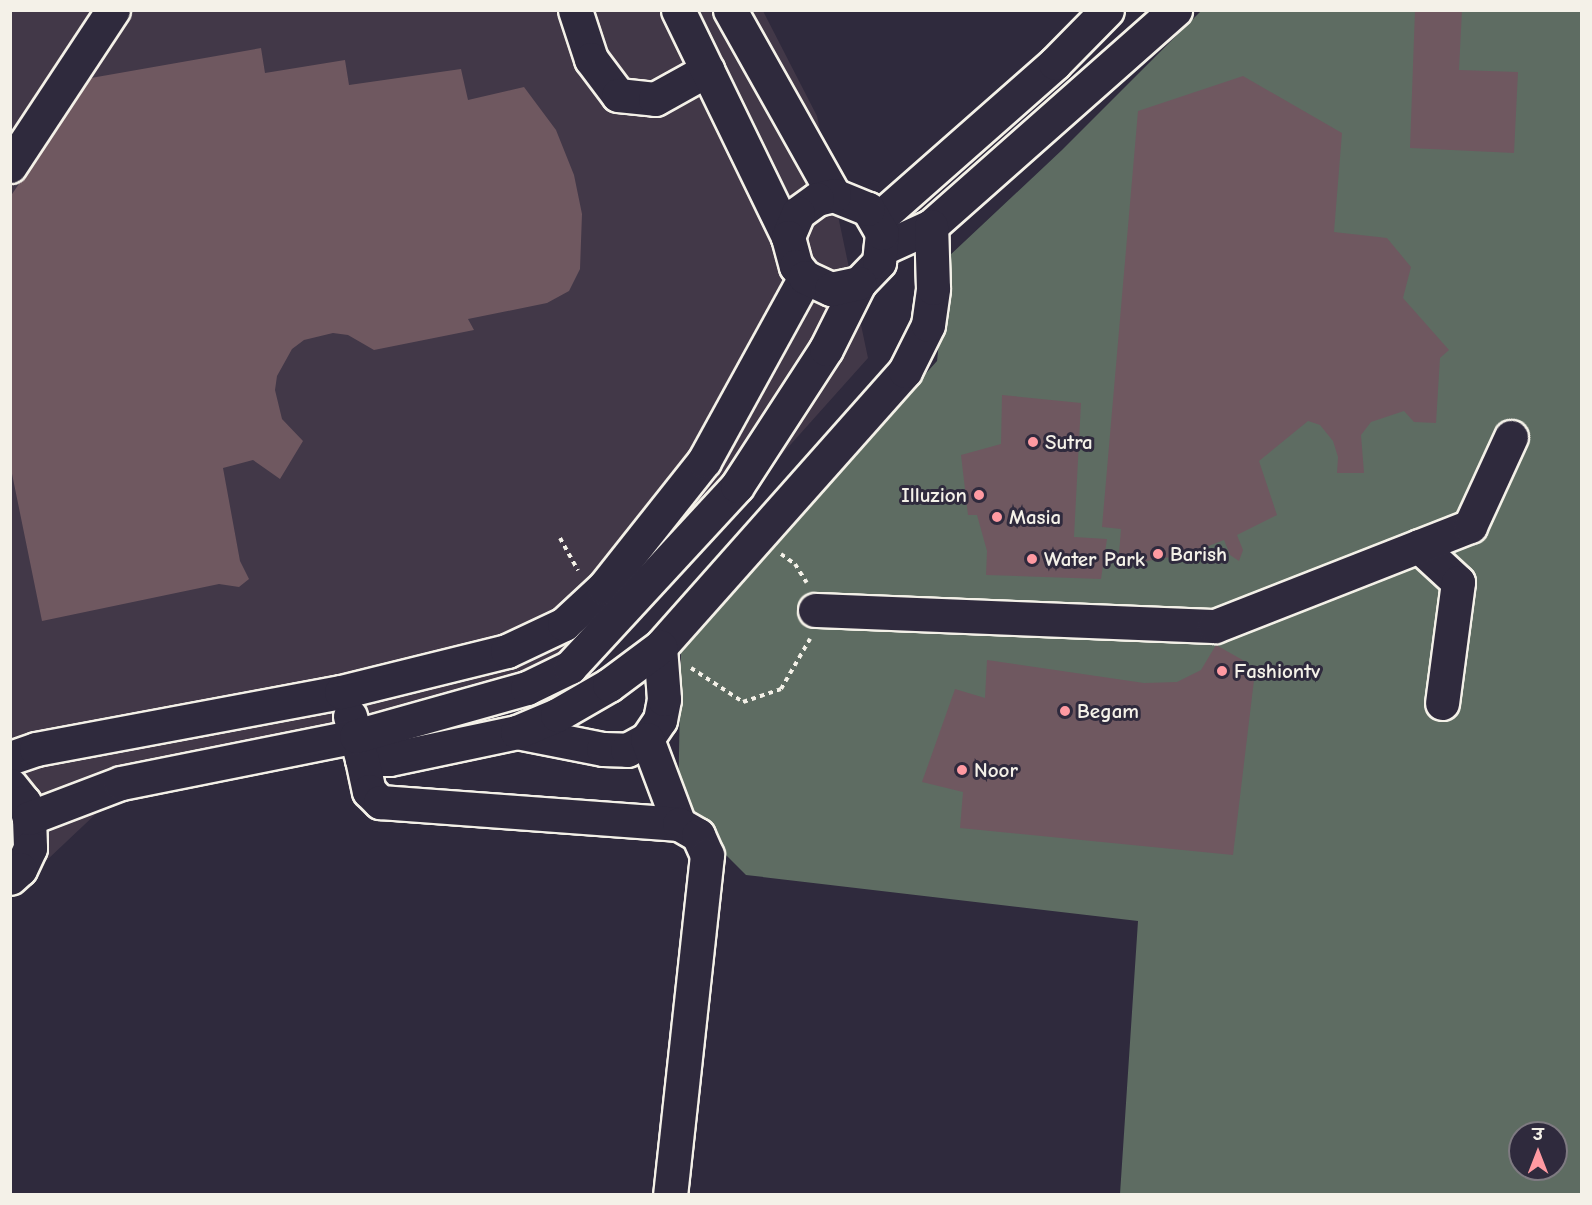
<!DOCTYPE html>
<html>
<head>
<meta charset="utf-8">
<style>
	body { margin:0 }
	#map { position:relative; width:1592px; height:1205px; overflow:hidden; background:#2f2a3d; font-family:"Comic Neue","Playpen Sans Deva",sans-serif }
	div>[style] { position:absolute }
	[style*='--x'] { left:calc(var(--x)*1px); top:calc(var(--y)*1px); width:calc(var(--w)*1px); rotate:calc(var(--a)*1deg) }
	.built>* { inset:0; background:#423848 }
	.green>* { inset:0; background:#5e6c62 }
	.building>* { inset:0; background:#6f5860 }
	.path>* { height:4px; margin-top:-2px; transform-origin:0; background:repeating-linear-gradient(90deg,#f4f1e8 0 4.5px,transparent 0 9px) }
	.roads { filter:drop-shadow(2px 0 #f4f1e8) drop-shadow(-2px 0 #f4f1e8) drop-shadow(0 2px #f4f1e8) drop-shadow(0 -2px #f4f1e8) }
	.minor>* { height:33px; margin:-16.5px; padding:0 16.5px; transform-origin:16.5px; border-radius:16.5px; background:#2f2a3d }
	.dots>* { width:16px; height:16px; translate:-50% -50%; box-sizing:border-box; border:3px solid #2f2a3d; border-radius:50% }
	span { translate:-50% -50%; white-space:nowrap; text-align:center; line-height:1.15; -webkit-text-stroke:6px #2f2a3d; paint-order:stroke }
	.poi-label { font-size:21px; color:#f4f1e8; font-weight:700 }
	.left { translate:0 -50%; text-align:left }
	.right { translate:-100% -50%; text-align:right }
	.frame { position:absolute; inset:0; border:12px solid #f4f1e8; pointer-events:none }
	.north { position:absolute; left:1508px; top:1121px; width:60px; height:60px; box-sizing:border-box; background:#2f2a3d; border:2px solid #7e7a81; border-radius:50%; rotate:0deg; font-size:16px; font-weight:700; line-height:24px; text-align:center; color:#f4f1e8 }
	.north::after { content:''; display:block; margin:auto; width:21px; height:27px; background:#ff9aa2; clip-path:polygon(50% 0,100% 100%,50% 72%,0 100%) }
</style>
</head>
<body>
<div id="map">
	<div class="built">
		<div style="clip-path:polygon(11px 11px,763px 11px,817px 116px,868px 358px,580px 680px,528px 708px,119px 792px,11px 894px)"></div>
	</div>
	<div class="green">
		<div style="clip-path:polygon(evenodd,1201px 11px,1581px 11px,1581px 1194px,1120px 1194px,1138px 921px,746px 875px,678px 807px,681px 647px,937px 361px,948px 257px,1062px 150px,1201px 11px,1520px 1133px,1556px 1133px,1556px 1169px,1520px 1169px,1520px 1133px)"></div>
	</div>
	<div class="building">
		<div style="clip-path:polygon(1415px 10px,1462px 10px,1459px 70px,1518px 72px,1514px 153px,1410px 148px)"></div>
		<div style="clip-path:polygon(261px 48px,265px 73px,345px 60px,349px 85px,461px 69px,468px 100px,524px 87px,556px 130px,574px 175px,582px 214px,580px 269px,569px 291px,547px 303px,468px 319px,474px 330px,374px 350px,348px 335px,333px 333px,304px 340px,292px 349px,277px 376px,275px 390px,282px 419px,303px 441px,280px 479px,253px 460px,223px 468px,240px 561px,249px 579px,239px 587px,219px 584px,42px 621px,10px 464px,10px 197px,91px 78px)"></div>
		<div style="clip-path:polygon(1243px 76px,1342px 133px,1334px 232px,1387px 238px,1411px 267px,1403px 298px,1449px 350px,1440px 358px,1436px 423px,1414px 422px,1404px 411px,1371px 422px,1361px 435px,1364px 473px,1337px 473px,1338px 457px,1333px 441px,1320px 425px,1308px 421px,1259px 461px,1277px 515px,1237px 535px,1243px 550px,1239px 561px,1230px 555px,1224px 540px,1188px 554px,1118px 566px,1121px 529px,1102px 527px,1138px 111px)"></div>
		<div style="clip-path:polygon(1002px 395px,1081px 403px,1074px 537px,1107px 539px,1101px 579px,986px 575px,987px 551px,977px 515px,968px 515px,961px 455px,1001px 444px)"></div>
		<div style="clip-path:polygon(1216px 645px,1248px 663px,1254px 680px,1233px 855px,960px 828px,963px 792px,922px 782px,955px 689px,985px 698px,987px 660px,1144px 683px,1177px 682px,1201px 670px)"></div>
	</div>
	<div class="path">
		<div style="--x:560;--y:538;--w:37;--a:61"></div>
		<div style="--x:781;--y:554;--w:17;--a:36"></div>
		<div style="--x:795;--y:564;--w:22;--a:58"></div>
		<div style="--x:691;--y:668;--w:62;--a:33.2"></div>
		<div style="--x:743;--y:702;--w:40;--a:-18.9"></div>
		<div style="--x:781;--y:689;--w:58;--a:-59.9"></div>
	</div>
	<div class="roads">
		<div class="minor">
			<div style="--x:575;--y:10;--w:52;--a:71.9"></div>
			<div style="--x:591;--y:59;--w:45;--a:53.1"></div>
			<div style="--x:618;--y:95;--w:37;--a:6"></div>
			<div style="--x:655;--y:99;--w:60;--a:-29.1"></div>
			<div style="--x:678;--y:10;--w:252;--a:64.1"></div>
			<div style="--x:730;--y:10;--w:212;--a:60.7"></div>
			<div style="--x:10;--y:166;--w:187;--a:-56.6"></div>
			<div style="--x:877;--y:220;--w:237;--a:-41.4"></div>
			<div style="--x:1055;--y:63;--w:74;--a:-45.5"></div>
			<div style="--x:883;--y:248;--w:53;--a:-24.6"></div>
			<div style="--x:931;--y:226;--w:326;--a:-41.5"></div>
			<div style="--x:1419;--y:546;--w:53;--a:42.7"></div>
			<div style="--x:1458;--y:582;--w:122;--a:97.5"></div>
			<div style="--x:815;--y:610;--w:400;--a:2.3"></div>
			<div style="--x:1215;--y:626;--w:274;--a:-21.4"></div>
			<div style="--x:1470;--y:526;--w:98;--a:-65.3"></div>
			<div style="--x:350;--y:716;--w:45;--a:74.4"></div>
			<div style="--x:362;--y:759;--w:27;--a:0"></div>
			<div style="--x:389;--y:759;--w:131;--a:-11.9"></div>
			<div style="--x:517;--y:732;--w:88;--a:11.2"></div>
			<div style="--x:603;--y:749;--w:24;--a:2"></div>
			<div style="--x:627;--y:750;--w:23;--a:-29"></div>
			<div style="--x:647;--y:739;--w:23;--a:-56"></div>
			<div style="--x:660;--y:720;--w:21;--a:-79"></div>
			<div style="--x:664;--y:699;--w:52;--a:-94.4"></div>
			<div style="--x:660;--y:647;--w:369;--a:-48.4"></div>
			<div style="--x:905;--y:371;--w:51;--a:-63.4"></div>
			<div style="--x:928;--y:325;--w:37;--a:-82"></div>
			<div style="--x:933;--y:288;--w:62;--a:-91.8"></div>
			<div style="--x:517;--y:732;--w:43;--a:-23"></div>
			<div style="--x:557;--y:715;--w:60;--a:-30"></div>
			<div style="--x:609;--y:685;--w:64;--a:-36.7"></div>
			<div style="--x:647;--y:739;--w:91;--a:69.4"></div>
			<div style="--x:10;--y:758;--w:28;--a:-19"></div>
			<div style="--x:36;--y:749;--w:310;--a:-10.6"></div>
			<div style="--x:341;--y:692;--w:171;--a:-13.9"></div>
			<div style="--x:507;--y:651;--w:63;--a:-25.3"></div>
			<div style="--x:564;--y:624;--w:54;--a:-42.8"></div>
			<div style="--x:604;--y:587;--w:161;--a:-51.6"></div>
			<div style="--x:704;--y:461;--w:210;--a:-61.2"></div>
			<div style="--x:362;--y:759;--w:33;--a:78"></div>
			<div style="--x:369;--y:791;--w:16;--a:45"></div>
			<div style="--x:380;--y:802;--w:300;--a:4.2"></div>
			<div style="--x:679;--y:824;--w:22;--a:30"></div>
			<div style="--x:698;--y:835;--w:22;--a:66"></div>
			<div style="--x:707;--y:855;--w:341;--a:96.2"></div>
			<div style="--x:10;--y:785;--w:22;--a:51"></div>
			<div style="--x:24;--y:802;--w:17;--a:73"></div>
			<div style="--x:29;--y:818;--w:30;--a:88"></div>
			<div style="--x:30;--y:848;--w:23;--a:115"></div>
			<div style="--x:20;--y:869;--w:13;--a:138"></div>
			<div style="--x:29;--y:818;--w:98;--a:-20.8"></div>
			<div style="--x:121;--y:783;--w:240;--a:-11.3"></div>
			<div style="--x:356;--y:736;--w:178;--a:-15.7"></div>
			<div style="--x:527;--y:688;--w:48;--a:-26"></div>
			<div style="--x:570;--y:667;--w:246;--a:-47.3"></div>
			<div style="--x:737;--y:486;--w:163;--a:-57"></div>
			<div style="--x:826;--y:349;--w:74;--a:-63.4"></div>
			<div style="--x:859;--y:283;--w:29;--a:-46"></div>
			<div style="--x:879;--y:262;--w:29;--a:-84"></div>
			<div style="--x:882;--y:233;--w:28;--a:-120"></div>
			<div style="--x:868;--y:209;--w:37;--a:-158"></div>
			<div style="--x:834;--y:195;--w:17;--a:167"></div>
			<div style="--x:817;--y:199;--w:24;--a:144"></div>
			<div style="--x:798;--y:213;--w:26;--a:113"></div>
			<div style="--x:788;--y:237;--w:30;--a:75"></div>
			<div style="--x:796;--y:266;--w:14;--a:51"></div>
			<div style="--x:805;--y:277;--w:29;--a:25"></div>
			<div style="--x:831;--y:289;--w:29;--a:-12"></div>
		</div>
	</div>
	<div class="dots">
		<div style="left:1033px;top:442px;background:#ff9aa2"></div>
		<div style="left:979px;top:495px;background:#ff9aa2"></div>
		<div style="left:997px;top:517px;background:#ff9aa2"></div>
		<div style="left:1158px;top:554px;background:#ff9aa2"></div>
		<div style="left:1032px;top:559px;background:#ff9aa2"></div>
		<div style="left:1222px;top:671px;background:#ff9aa2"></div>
		<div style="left:1065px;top:711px;background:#ff9aa2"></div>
		<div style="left:962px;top:770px;background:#ff9aa2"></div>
	</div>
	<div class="poi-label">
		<span class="left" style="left:1045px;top:442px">Sutra</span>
		<span class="right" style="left:967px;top:495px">Illuzion</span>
		<span class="left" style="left:1009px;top:517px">Masia</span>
		<span class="left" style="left:1170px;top:554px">Barish</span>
		<span class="left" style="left:1044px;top:559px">Water Park</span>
		<span class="left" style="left:1234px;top:671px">Fashiontv</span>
		<span class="left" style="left:1077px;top:711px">Begam</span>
		<span class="left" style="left:974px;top:770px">Noor</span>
	</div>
	<div class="frame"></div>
	<div class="north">उ</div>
</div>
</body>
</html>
